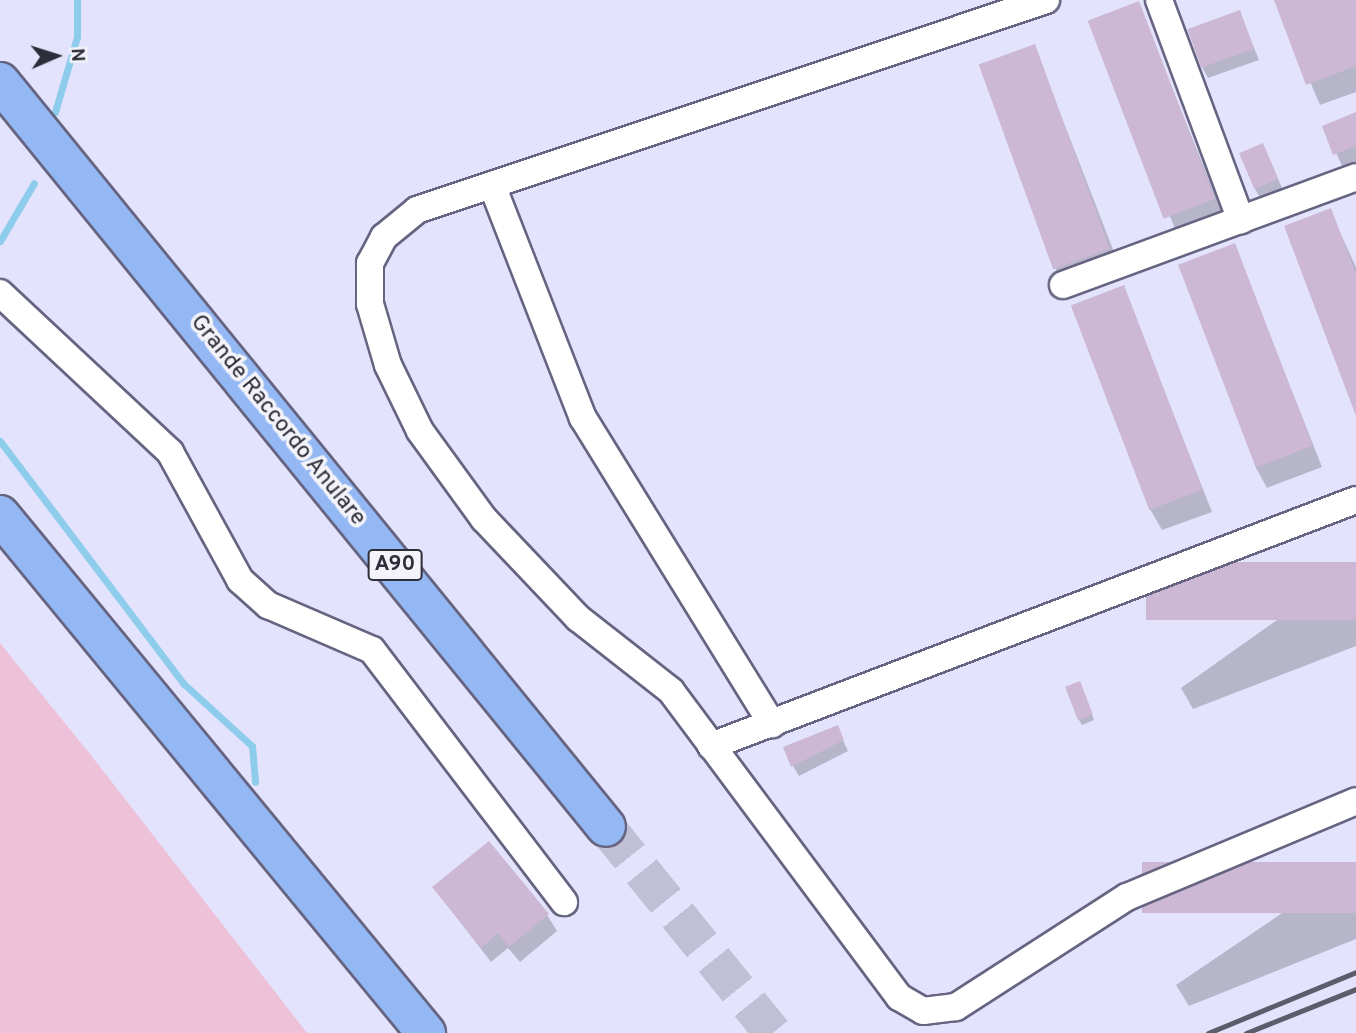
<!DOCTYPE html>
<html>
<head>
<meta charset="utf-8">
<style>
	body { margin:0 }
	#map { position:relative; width:1356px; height:1033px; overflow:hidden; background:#e4e3fd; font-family:Overpass,sans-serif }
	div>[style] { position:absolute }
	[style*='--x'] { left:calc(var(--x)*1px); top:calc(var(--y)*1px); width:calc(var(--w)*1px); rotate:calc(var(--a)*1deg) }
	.green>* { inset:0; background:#edc1d8 }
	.shadow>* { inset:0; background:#0003; transform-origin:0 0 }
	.stream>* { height:7px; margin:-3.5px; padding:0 3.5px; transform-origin:3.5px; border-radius:3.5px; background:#8ecceb }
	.building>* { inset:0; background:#ccb8d4; transform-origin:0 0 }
	.highway-tunnel>* { height:38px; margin-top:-19px; transform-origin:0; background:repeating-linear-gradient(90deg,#c0bfd6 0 38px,transparent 0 57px) }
	.roads { filter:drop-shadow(2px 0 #666481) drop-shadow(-2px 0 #666481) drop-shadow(0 2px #666481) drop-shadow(0 -2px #666481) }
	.minor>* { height:26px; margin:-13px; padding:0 13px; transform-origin:13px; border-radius:13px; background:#fff }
	.highway>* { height:38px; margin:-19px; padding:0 19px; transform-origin:19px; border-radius:19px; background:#94b8f3 }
	.rail>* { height:5px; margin:-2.5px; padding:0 2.5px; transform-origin:2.5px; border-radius:2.5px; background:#5c5c6b }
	span { translate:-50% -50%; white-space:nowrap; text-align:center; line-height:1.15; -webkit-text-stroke:7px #f3f3f9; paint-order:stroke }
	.shield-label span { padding:2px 5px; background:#f3f3f9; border:2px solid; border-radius:5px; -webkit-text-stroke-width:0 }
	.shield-label { font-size:21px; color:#2e2e3a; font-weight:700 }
	.street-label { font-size:23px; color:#2e2e3a }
	.north { position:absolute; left:21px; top:21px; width:70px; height:70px; -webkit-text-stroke:5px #f3f3f9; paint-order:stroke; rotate:87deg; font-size:19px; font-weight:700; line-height:28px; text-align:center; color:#2e2e3a }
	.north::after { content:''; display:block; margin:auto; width:24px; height:32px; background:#2e2e3a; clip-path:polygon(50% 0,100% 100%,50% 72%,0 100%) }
</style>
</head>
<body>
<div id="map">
	<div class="green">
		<div style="clip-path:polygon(0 643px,90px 754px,307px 1033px,0 1033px)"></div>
	</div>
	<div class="shadow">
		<div style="clip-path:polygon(1275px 0,1356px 0,1356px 92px,1320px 105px)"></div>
		<div style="left:1138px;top:4px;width:235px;height:50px;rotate:68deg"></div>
		<div style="clip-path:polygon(1240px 13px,1259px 60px,1208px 78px,1202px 67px)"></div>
		<div style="clip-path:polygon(1034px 46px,1121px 270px,1068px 290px,1055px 268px)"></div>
		<div style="clip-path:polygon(1356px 114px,1356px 166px,1344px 170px,1324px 127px)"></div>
		<div style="clip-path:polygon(1263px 145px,1283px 190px,1261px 199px,1255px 189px)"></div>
		<div style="clip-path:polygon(1330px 211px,1356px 267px,1356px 412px)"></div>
		<div style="clip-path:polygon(1234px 245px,1322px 467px,1267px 488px,1255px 466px)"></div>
		<div style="clip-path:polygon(1123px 287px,1212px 512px,1162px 530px,1150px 509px)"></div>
		<div style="clip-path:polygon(1356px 564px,1356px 646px,1193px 709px,1181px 688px)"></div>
		<div style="clip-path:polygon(1082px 688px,1094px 720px,1082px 725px,1079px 720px)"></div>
		<div style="clip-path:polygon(837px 727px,848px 751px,799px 776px,793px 766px)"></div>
		<div style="clip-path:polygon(1356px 863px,1356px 939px,1189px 1006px,1176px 985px)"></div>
		<div style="clip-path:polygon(434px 888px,547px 915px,557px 931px,520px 962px,508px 948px,491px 962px)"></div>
	</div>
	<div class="stream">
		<div style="--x:55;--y:112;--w:78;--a:-73.7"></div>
		<div style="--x:77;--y:37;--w:37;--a:-90"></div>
		<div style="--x:0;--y:241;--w:67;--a:-59.6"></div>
		<div style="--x:0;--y:441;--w:305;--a:52.9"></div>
		<div style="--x:184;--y:684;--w:92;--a:42.4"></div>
		<div style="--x:252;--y:746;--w:36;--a:85"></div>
	</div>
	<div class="building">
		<div style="clip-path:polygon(1274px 0,1356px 0,1356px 66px,1306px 85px)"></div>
		<div style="left:1139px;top:1px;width:212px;height:55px;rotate:69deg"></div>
		<div style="left:1240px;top:10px;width:41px;height:56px;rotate:70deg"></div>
		<div style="left:1035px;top:44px;width:218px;height:60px;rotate:70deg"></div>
		<div style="clip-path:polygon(1356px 112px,1356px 146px,1333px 155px,1322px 126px)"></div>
		<div style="left:1263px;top:143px;width:39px;height:26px;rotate:67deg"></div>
		<div style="clip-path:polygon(1331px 208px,1356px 274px,1356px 416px,1284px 226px)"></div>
		<div style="left:1235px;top:243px;width:217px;height:61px;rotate:69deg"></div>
		<div style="left:1124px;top:285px;width:219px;height:57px;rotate:69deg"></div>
		<div style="left:1356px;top:562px;width:58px;height:210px;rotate:90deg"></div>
		<div style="left:1080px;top:681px;width:36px;height:16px;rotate:69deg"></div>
		<div style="clip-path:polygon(838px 725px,844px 740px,791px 767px,783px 747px)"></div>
		<div style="clip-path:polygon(489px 841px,549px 914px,509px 947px,498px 933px,481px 948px,432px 887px)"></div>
		<div style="left:1356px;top:862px;width:51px;height:214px;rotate:90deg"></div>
	</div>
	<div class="highway-tunnel">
		<div style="--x:606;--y:827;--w:265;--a:51"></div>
	</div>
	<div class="roads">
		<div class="minor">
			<div style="--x:1046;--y:0;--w:663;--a:161.54"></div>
			<div style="--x:417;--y:210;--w:43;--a:140.7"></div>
			<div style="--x:384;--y:237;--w:30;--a:118"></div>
			<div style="--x:370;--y:263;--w:41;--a:90"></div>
			<div style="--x:370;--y:304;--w:64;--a:73.6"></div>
			<div style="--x:388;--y:365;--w:73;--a:64.1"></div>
			<div style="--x:420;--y:431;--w:109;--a:54"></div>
			<div style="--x:484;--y:519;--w:137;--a:46.5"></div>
			<div style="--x:578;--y:618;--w:118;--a:38.1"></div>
			<div style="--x:671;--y:691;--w:382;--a:53.3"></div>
			<div style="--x:899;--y:997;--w:28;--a:30"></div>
			<div style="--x:923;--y:1011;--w:33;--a:-7"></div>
			<div style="--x:956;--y:1007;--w:203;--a:-32.8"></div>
			<div style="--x:1127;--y:897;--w:248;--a:-22.7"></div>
			<div style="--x:1159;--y:0;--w:235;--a:69.6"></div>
			<div style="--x:492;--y:185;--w:250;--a:68.7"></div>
			<div style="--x:583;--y:418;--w:360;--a:58.3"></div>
			<div style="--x:1063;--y:285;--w:312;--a:-20.2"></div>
			<div style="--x:0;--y:293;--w:233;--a:43.1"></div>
			<div style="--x:170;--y:452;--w:146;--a:61.3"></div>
			<div style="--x:240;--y:580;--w:38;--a:42"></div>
			<div style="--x:268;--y:605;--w:113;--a:23.4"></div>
			<div style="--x:372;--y:650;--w:317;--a:52.7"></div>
			<div style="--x:711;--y:746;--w:690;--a:-20.88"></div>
		</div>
		<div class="highway">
			<div style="--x:0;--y:82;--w:960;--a:50.87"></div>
			<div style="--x:0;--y:515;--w:671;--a:50.57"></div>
		</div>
	</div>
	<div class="rail">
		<div style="--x:1208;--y:1033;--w:160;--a:-22.4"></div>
		<div style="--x:1246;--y:1033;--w:118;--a:-21.8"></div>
	</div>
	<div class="shield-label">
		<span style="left:395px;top:565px">A90</span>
	</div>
	<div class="street-label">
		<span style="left:277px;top:421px;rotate:51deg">Grande Raccordo Anulare</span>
	</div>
	<div class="north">N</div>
</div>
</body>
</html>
